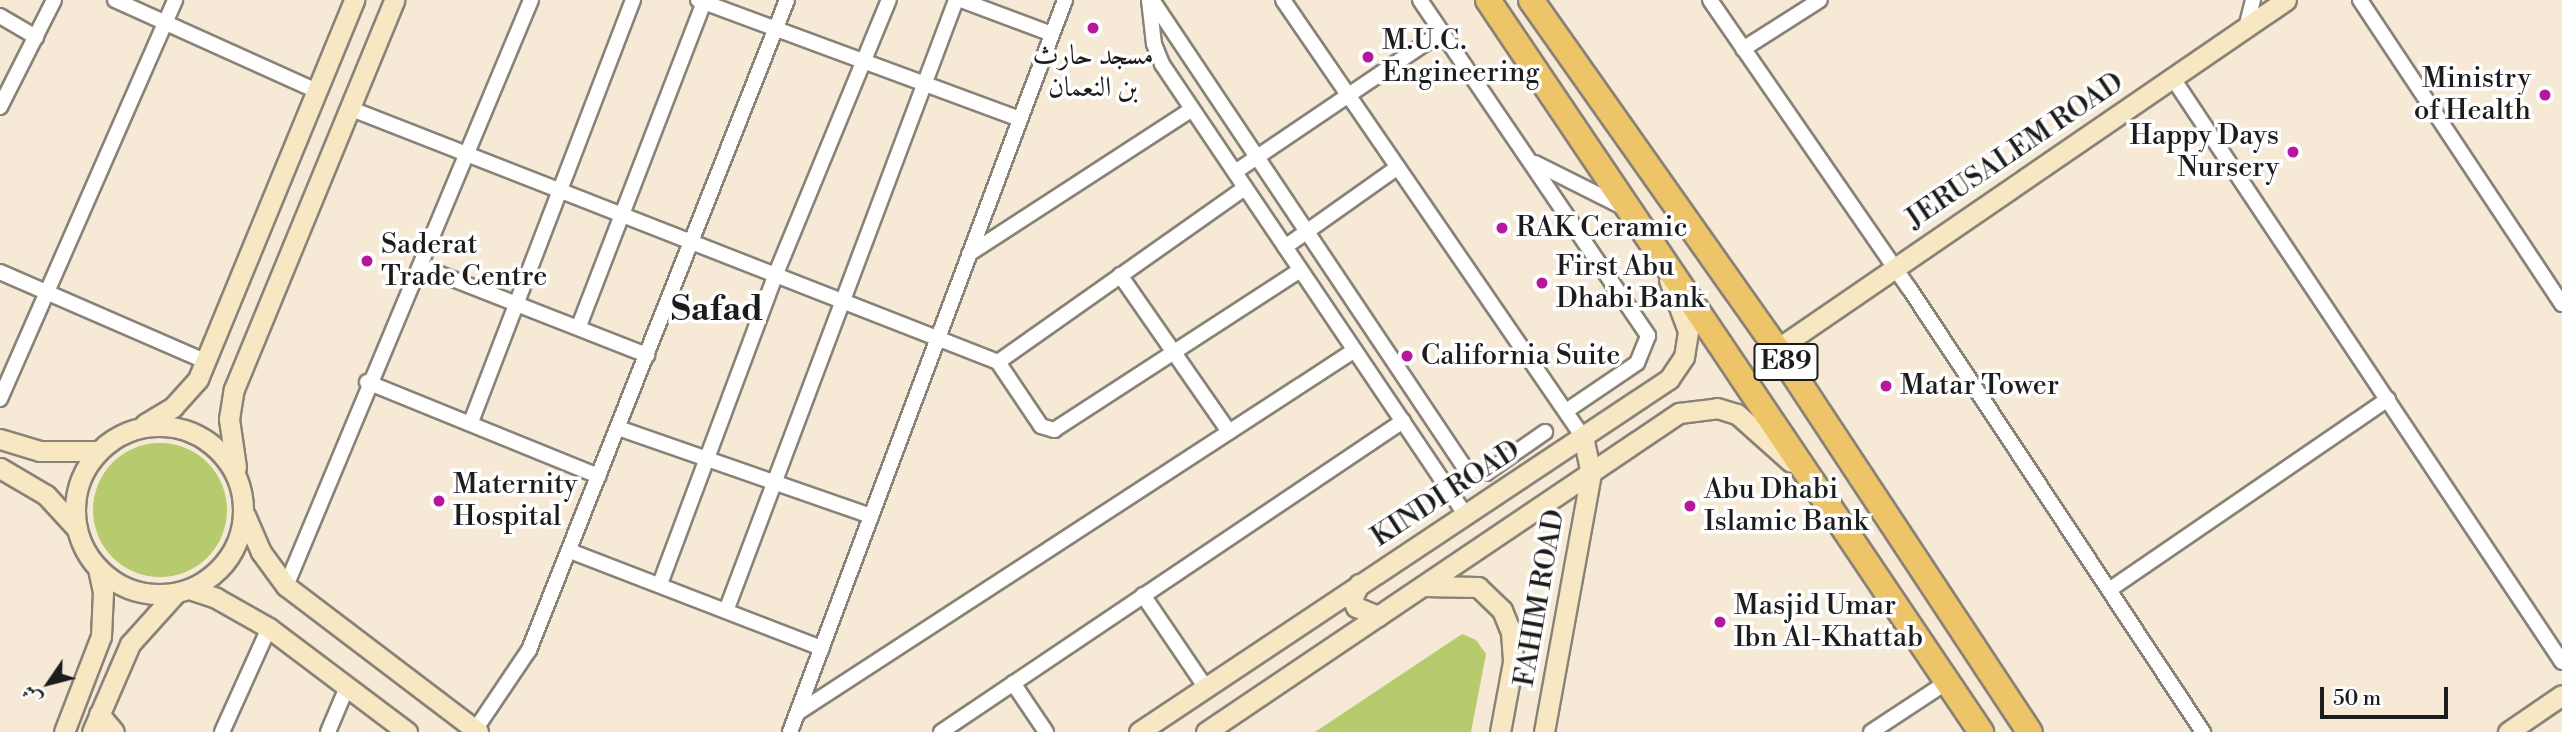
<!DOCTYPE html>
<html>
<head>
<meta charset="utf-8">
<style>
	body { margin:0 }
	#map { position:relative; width:2562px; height:732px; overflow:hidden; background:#f6e9d5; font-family:"Libre Bodoni",Amiri,serif }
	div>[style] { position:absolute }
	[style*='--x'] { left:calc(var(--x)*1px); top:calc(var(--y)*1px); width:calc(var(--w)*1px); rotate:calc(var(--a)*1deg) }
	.green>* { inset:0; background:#b6ca6e }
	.round { border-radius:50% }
	.roads { filter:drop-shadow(2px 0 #898278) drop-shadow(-2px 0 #898278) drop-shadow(0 2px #898278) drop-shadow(0 -2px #898278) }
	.street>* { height:14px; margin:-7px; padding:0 7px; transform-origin:7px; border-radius:7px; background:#fff }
	.secondary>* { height:19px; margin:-9.5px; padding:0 9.5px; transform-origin:9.5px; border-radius:9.5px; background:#f8e7c3 }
	.secondary>.ring { margin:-9.5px; padding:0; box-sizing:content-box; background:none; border:19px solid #f8e7c3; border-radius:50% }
	.highway>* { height:24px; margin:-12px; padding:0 12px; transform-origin:12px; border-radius:12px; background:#eec469 }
	.dots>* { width:19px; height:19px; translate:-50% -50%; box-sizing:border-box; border:4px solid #fff; border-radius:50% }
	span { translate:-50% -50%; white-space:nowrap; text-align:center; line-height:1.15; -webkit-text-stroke:7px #fff; paint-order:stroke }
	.shield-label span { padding:2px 5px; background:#fff; border:2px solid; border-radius:5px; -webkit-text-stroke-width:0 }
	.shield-label { font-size:26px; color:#1c1c1c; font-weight:700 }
	.poi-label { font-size:28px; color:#1c1c1c }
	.left { translate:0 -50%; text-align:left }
	.right { translate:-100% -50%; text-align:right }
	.street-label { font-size:28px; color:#1c1c1c }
	.district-label { font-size:35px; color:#1c1c1c; font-weight:700 }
	.north { position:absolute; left:14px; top:648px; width:70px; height:70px; -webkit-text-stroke:5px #fff; paint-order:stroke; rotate:235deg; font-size:19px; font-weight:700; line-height:28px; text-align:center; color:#1c1c1c }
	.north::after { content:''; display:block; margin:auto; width:24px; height:32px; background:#1c1c1c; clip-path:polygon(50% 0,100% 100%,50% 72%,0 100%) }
	.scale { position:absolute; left:2320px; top:687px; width:128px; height:32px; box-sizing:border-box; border:4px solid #1c1c1c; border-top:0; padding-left:9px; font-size:21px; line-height:24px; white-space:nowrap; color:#1c1c1c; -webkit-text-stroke:5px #fff; paint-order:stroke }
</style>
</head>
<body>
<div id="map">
	<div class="green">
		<div class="round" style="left:93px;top:443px;width:134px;height:134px"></div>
		<div style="clip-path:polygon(1462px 634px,1476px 640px,1486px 654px,1471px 732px,1315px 732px)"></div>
	</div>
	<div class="roads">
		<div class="street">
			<div style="--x:115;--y:0;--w:222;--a:24.3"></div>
			<div style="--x:698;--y:0;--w:342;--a:20.3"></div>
			<div style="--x:961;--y:0;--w:97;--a:20.5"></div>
			<div style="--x:1149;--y:0;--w:44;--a:83.5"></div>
			<div style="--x:1154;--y:44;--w:22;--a:68"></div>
			<div style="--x:1162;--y:64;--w:543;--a:56.05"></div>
			<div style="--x:1152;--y:0;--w:563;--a:56.23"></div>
			<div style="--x:1465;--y:468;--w:22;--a:13"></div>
			<div style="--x:1486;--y:473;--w:72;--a:-34.8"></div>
			<div style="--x:1283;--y:0;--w:530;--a:55.53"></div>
			<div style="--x:1420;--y:0;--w:406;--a:55.8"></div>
			<div style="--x:1648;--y:336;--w:29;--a:112"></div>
			<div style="--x:1637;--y:363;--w:86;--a:145.9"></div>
			<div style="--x:1710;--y:0;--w:350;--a:55.4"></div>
			<div style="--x:1909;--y:288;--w:533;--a:56.49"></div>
			<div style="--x:2360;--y:0;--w:365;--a:56.4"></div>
			<div style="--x:0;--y:16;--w:42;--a:30.3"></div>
			<div style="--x:2246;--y:28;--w:29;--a:-76"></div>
			<div style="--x:1743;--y:49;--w:91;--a:-32.5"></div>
			<div style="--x:2172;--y:77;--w:703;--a:56.31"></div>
			<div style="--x:0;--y:107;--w:120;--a:-63.2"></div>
			<div style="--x:349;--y:108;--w:697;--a:21.37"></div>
			<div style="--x:998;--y:362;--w:77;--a:56.1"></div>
			<div style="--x:1041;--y:426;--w:14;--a:17"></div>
			<div style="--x:1054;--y:430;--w:293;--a:-33"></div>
			<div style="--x:1535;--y:163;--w:98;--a:26.6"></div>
			<div style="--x:1235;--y:172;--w:250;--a:-34.1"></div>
			<div style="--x:1285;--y:247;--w:138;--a:-35.3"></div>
			<div style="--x:969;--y:254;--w:266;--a:-33"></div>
			<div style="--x:422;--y:267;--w:242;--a:21.4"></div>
			<div style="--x:0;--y:272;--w:223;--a:23.5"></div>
			<div style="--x:1120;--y:275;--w:191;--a:55.2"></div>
			<div style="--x:579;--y:326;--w:350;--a:-68.9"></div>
			<div style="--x:998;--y:362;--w:302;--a:-35.2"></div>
			<div style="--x:367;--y:382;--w:250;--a:22.1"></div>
			<div style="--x:0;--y:399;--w:436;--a:-66.3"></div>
			<div style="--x:471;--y:422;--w:452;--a:-69"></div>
			<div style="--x:618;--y:428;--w:268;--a:19.2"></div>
			<div style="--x:570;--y:551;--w:270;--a:21.1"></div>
			<div style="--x:660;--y:584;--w:329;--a:-69.5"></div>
			<div style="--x:775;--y:276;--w:299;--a:-67.6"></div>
			<div style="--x:286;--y:586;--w:635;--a:-67.31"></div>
			<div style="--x:2109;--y:590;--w:338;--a:-34.4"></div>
			<div style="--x:1143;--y:595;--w:112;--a:55.9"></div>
			<div style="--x:726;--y:611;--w:653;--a:-69.37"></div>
			<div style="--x:1013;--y:683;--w:59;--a:56"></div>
			<div style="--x:799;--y:712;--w:663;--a:-33.07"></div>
			<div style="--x:475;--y:730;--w:97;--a:-56"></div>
			<div style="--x:529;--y:650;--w:699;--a:-68.35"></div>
			<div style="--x:222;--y:732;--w:114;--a:-65.7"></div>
			<div style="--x:328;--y:732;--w:49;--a:-67.1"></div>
			<div style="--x:790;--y:732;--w:782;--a:-69.41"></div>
			<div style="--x:941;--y:732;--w:557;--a:-33.95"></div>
			<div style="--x:1871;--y:732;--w:91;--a:-33.3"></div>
		</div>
		<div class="secondary">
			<div style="--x:1777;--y:349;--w:617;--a:-34.44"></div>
			<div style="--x:145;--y:424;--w:33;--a:-31"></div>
			<div style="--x:173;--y:407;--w:38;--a:-48"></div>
			<div style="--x:198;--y:379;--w:410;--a:-67.6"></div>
			<div class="ring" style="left:75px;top:426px;width:149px;height:149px"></div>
			<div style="--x:0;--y:439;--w:42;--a:16.7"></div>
			<div style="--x:40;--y:451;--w:57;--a:0"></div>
			<div style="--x:236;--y:467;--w:49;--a:-98.3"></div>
			<div style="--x:229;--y:419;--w:30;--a:-81"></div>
			<div style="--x:234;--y:389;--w:421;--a:-67.6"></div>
			<div style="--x:0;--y:468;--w:53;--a:30.4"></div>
			<div style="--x:46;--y:495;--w:46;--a:47.6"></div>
			<div style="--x:245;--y:515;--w:40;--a:66.6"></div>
			<div style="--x:261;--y:552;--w:42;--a:53.7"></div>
			<div style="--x:286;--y:586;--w:241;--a:37.2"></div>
			<div style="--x:1359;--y:584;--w:17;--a:115"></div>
			<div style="--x:1352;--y:599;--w:9;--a:63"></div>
			<div style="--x:1356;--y:607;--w:24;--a:22"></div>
			<div style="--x:1423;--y:586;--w:55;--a:1"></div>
			<div style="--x:1478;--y:587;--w:33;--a:44"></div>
			<div style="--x:1502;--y:610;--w:24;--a:68"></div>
			<div style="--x:1511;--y:632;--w:30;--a:86"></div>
			<div style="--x:1513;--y:662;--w:71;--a:100.5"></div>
			<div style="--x:189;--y:589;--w:28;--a:18"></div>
			<div style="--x:216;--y:598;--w:61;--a:29.5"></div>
			<div style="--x:269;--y:628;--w:173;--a:37"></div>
			<div style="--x:99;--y:714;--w:23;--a:50"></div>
			<div style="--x:64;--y:732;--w:103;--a:-68.9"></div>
			<div style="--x:101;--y:636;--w:44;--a:-87.4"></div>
			<div style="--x:103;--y:592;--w:25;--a:-102"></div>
			<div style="--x:92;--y:732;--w:96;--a:-66.6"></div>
			<div style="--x:130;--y:644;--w:69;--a:-48"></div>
			<div style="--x:1139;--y:732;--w:637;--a:-33.67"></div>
			<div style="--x:1669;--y:379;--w:27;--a:-56"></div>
			<div style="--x:1684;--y:357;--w:26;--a:-81"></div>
			<div style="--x:1688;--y:331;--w:54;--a:-110.4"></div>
			<div style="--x:1206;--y:732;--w:571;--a:-34"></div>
			<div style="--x:1679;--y:413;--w:38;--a:-7"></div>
			<div style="--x:1717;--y:408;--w:21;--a:17"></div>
			<div style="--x:1737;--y:414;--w:72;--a:41.6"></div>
			<div style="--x:1544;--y:732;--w:262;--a:-79.7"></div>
			<div style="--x:1591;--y:474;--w:38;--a:-102"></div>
			<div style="--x:2508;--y:732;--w:65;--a:-34.4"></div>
		</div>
		<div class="highway">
			<div style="--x:1488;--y:0;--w:883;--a:56.04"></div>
			<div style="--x:1531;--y:0;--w:427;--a:54.8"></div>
			<div style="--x:1777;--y:349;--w:459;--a:56.6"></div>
		</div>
	</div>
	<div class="dots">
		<div style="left:1093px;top:28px;background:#b5179e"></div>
		<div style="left:1368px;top:57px;background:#b5179e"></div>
		<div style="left:2545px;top:95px;background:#b5179e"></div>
		<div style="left:2293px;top:152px;background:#b5179e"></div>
		<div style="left:1502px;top:228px;background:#b5179e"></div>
		<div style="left:367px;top:261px;background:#b5179e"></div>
		<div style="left:1542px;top:283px;background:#b5179e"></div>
		<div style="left:1407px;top:356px;background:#b5179e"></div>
		<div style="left:1886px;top:386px;background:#b5179e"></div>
		<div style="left:439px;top:501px;background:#b5179e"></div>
		<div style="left:1690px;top:506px;background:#b5179e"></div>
		<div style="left:1720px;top:622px;background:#b5179e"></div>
	</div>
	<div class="shield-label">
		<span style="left:1786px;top:362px">E89</span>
	</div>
	<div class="poi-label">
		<span class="left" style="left:1382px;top:57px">M.U.C.<br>Engineering</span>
		<span style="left:1093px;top:72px">مسجد حارث<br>بن النعمان</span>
		<span class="right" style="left:2531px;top:95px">Ministry<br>of Health</span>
		<span class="right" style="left:2279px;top:152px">Happy Days<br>Nursery</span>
		<span class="left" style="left:1516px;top:228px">RAK Ceramic</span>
		<span class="left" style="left:381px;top:261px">Saderat<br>Trade Centre</span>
		<span class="left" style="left:1556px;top:283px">First Abu<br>Dhabi Bank</span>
		<span class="left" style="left:1421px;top:356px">California Suite</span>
		<span class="left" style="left:1900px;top:386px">Matar Tower</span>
		<span class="left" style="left:453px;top:501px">Maternity<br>Hospital</span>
		<span class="left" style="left:1704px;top:506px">Abu Dhabi<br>Islamic Bank</span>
		<span class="left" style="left:1734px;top:622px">Masjid Umar<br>Ibn Al-Khattab</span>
	</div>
	<div class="street-label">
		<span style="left:2015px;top:151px;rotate:-34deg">JERUSALEM ROAD</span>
		<span style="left:1446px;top:494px;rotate:-33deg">KINDI ROAD</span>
		<span style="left:1540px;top:598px;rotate:-80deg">FAHIM ROAD</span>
	</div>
	<div class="district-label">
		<span style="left:717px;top:310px">Safad</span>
	</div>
	<div class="north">ش</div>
	<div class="scale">50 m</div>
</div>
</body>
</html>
